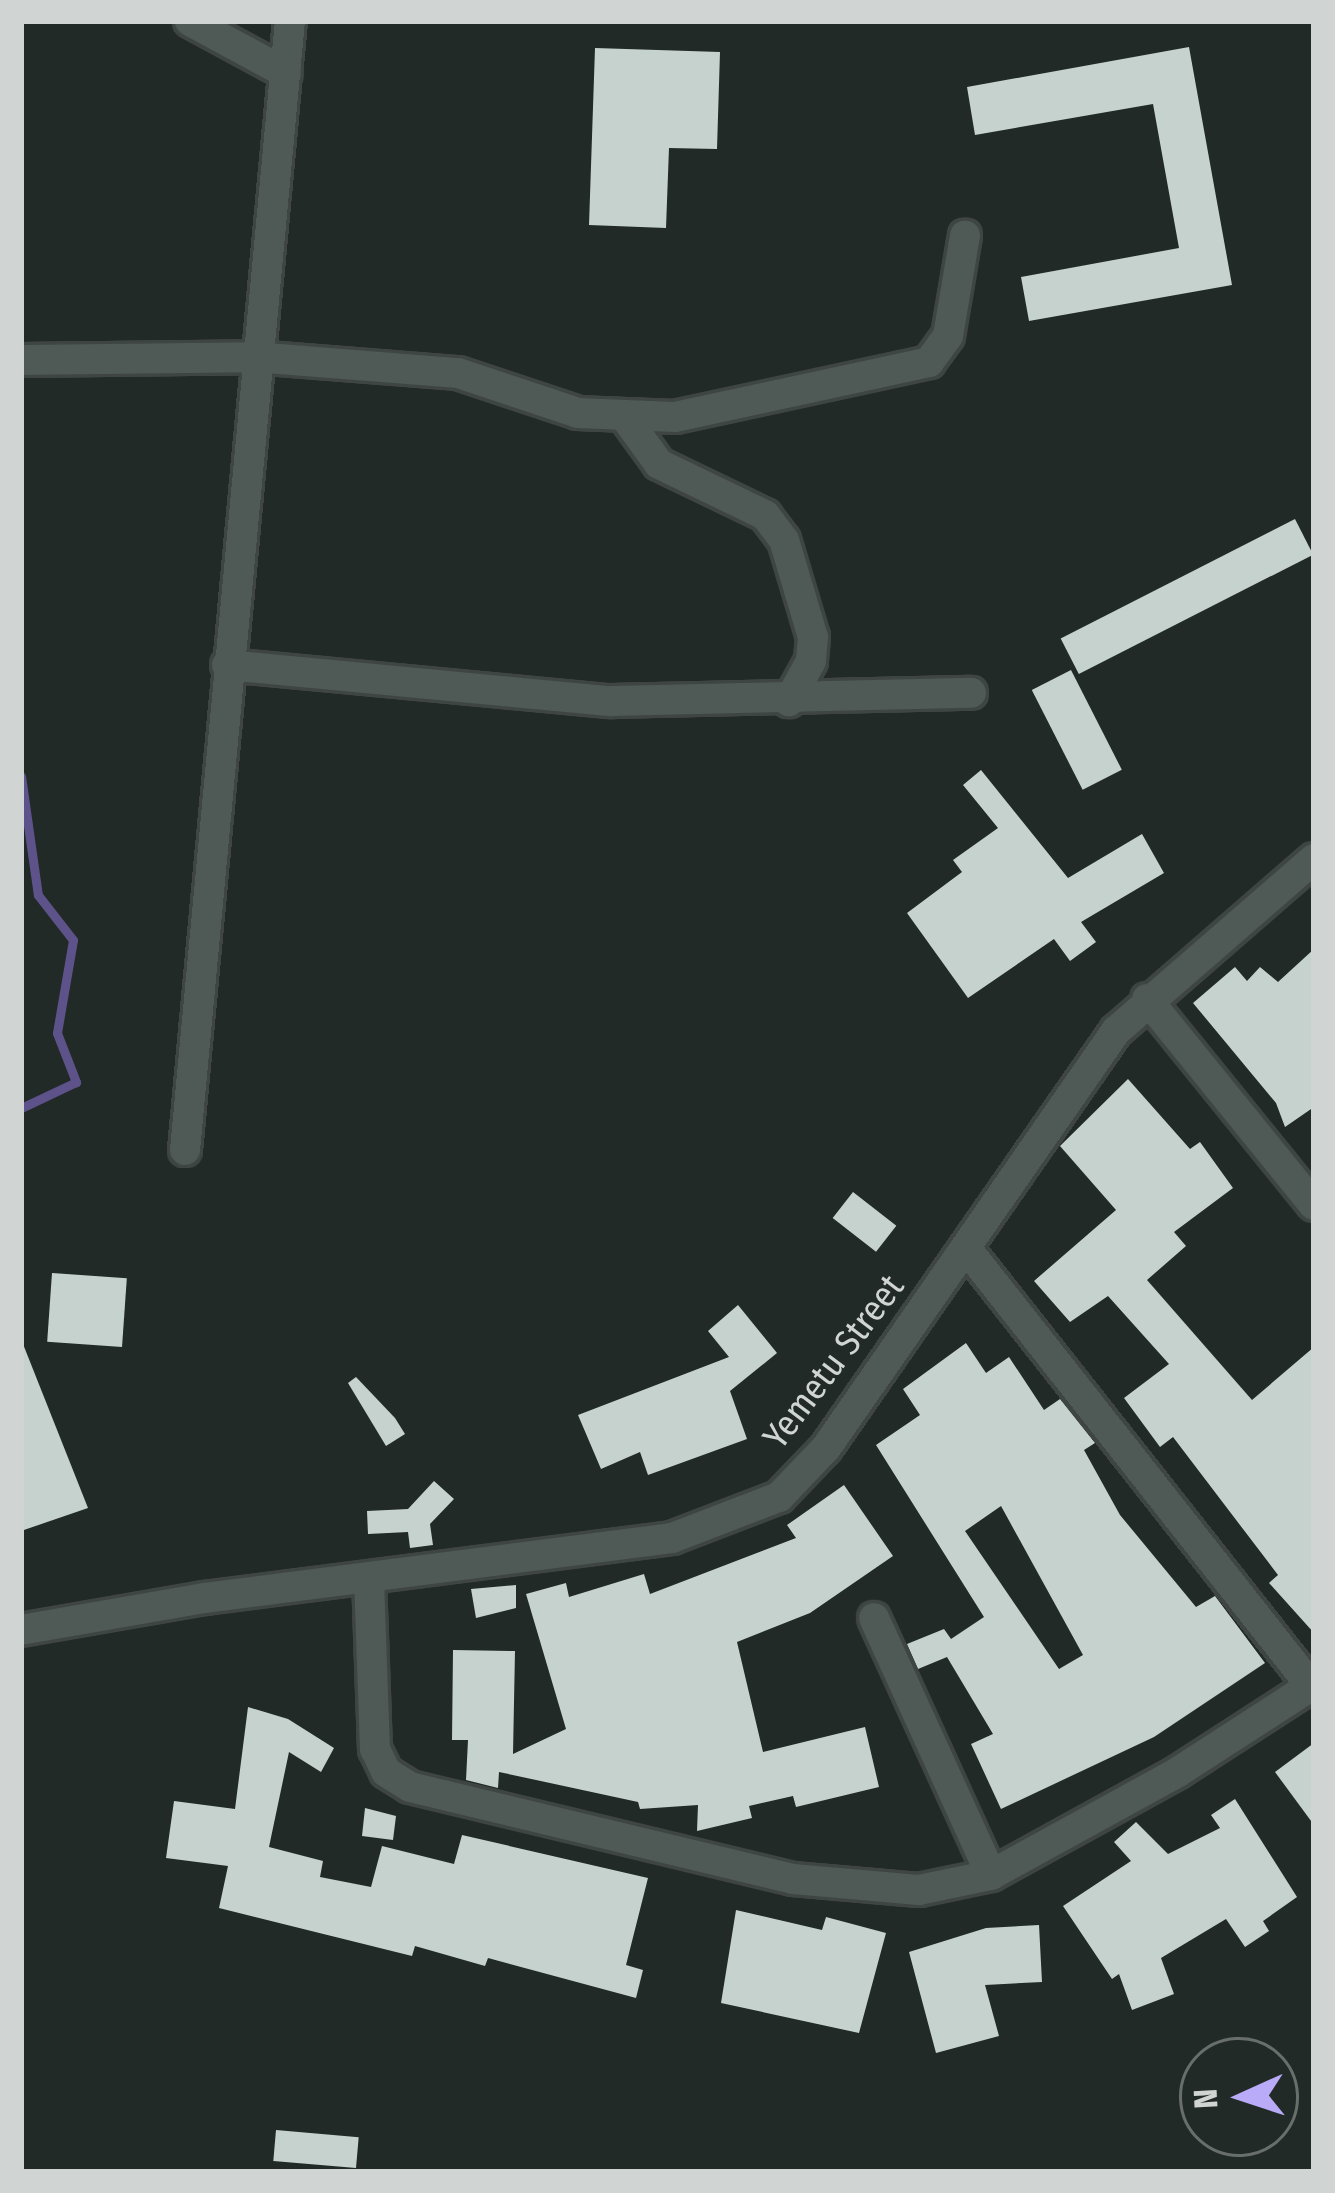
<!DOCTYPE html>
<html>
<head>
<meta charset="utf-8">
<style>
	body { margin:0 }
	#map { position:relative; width:1335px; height:2193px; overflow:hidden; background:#222a27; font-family:"Fira Sans Condensed",sans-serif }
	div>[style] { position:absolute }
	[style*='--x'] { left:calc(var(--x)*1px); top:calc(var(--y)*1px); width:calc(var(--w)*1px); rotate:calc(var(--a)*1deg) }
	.stream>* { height:9px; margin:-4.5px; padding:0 4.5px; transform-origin:4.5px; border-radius:4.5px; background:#5e528b }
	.building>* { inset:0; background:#c6d2cd; transform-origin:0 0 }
	.roads { filter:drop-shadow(3px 0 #3e4543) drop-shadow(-3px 0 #3e4543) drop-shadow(0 3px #3e4543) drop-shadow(0 -3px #3e4543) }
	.minor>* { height:30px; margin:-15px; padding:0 15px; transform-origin:15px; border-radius:15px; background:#4f5956 }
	span { translate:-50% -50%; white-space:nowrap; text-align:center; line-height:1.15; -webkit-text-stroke:12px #222a27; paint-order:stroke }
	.street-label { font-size:36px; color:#d0d5d3 }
	.frame { position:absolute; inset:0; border:24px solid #d0d5d3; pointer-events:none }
	.north { position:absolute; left:1179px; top:2037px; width:120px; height:120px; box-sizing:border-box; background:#222a27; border:3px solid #686e6c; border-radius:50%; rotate:267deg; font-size:33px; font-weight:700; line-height:48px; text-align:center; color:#d0d5d3 }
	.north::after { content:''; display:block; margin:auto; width:42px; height:54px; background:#b9abf7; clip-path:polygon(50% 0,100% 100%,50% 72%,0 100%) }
</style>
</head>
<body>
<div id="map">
	<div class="stream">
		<div style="--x:21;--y:776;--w:120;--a:81.9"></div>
		<div style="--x:38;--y:895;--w:57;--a:52.1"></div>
		<div style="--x:73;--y:940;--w:94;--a:99.8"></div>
		<div style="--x:57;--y:1033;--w:53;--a:68.8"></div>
		<div style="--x:76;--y:1082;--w:61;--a:154.7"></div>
	</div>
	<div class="building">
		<div style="clip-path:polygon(1189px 47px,1232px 285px,1029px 321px,1021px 277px,1179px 248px,1153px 104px,975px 135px,967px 87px)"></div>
		<div style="clip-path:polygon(595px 48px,720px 52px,717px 149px,669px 148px,666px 228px,589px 225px)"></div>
		<div style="left:1295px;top:519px;width:40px;height:263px;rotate:63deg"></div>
		<div style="left:1071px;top:670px;width:112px;height:44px;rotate:63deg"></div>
		<div style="clip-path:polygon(981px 770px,1068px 878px,1142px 834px,1164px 873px,1081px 922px,1096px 942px,1070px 961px,1054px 939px,968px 998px,907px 913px,962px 872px,953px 860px,998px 828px,963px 785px)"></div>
		<div style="clip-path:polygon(1314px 949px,1314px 1107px,1285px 1127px,1276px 1103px,1193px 1003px,1235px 967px,1247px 981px,1260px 967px,1278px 982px)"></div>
		<div style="clip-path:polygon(1128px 1079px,1190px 1149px,1200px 1142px,1233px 1188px,1174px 1232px,1186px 1246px,1147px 1280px,1252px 1400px,1314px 1347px,1314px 1633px,1269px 1583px,1278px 1575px,1173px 1437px,1160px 1447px,1124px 1398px,1169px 1364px,1108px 1296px,1070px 1322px,1034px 1281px,1116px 1210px,1060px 1146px)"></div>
		<div style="left:853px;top:1192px;width:55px;height:33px;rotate:38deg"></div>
		<div style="left:52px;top:1273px;width:75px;height:69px;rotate:4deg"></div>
		<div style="clip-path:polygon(738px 1305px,777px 1353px,730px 1391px,747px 1439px,648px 1475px,640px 1452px,601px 1469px,578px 1415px,729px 1357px,708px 1331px)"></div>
		<div style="clip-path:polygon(21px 1339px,88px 1508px,21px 1531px)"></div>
		<div style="clip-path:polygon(evenodd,966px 1343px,986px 1373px,1009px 1357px,1044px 1410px,1060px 1399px,1095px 1443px,1084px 1450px,1120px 1515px,1196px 1607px,1215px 1596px,1265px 1663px,1154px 1737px,1001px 1809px,971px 1744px,993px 1734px,947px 1657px,918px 1669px,907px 1644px,944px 1629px,951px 1639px,984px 1617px,876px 1445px,920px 1415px,903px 1389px,966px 1343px,1001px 1506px,1083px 1655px,1059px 1669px,965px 1531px,1001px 1506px)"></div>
		<div style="clip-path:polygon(356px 1377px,395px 1418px,405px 1434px,386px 1446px,348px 1383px)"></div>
		<div style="clip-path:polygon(434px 1481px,454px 1499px,430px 1524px,433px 1545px,410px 1548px,408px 1532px,368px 1534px,367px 1511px,408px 1509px)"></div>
		<div style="clip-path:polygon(844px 1485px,893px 1556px,810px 1613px,737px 1642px,763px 1752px,865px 1727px,879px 1787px,796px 1807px,793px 1796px,749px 1806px,752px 1818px,697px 1831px,698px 1805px,640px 1809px,638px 1802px,499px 1772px,498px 1788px,466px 1780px,468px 1740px,452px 1740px,453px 1650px,515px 1651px,513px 1754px,566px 1729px,526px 1594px,566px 1583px,569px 1597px,644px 1574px,650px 1594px,796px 1538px,787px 1525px)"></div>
		<div style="clip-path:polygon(516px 1585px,516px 1608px,476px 1618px,471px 1589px)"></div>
		<div style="clip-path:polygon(248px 1707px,288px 1719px,334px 1748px,321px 1772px,289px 1752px,269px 1847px,323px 1861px,320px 1877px,371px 1887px,382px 1846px,454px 1864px,462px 1835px,648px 1878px,626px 1965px,643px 1970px,636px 1998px,488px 1958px,485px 1966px,415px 1946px,412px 1956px,219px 1908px,228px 1866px,166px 1858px,174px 1801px,235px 1809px)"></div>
		<div style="clip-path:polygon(1314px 1743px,1314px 1825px,1275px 1772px)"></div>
		<div style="clip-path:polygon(1235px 1799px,1297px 1897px,1263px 1921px,1269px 1931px,1245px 1947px,1226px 1919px,1161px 1958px,1174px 1994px,1132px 2010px,1119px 1974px,1112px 1979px,1063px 1906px,1131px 1861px,1114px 1842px,1136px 1822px,1168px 1854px,1220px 1828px,1211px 1815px)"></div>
		<div style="clip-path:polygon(365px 1808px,396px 1816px,393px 1840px,362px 1836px)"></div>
		<div style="clip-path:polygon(736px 1910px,822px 1930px,826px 1917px,886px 1933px,859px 2033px,721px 2003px)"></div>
		<div style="clip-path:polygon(1039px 1925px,1042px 1982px,985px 1985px,999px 2036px,936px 2053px,909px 1952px,986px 1928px)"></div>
		<div style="left:276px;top:2130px;width:83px;height:31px;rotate:5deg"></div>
	</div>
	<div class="roads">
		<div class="minor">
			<div style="--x:190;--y:21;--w:109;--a:28.4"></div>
			<div style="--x:21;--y:360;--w:233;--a:-0.7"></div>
			<div style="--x:254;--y:357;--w:205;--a:4.5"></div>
			<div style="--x:458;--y:373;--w:126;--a:18.4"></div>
			<div style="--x:578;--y:413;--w:97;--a:2.4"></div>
			<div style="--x:675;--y:417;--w:260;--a:-12.2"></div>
			<div style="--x:929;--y:362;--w:32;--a:-54"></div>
			<div style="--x:948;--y:336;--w:102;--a:-80.4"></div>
			<div style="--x:625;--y:417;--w:58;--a:54.1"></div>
			<div style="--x:659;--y:464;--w:118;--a:25.7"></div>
			<div style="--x:765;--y:515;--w:31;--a:53"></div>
			<div style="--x:784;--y:540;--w:101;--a:73.4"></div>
			<div style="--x:813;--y:637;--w:24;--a:95"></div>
			<div style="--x:811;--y:661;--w:46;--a:118.8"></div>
			<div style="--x:227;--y:665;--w:386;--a:5.4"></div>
			<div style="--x:611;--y:701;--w:360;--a:-1.3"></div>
			<div style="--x:1147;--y:999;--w:265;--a:51"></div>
			<div style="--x:185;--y:1150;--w:1134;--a:-84.69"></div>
			<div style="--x:966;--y:1248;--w:558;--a:51.77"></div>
			<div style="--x:369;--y:1578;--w:171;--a:88"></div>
			<div style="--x:375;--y:1749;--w:25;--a:64"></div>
			<div style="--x:386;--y:1772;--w:28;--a:32"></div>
			<div style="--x:410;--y:1787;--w:394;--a:13.5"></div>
			<div style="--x:793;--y:1879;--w:126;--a:5"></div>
			<div style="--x:919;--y:1890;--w:74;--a:-11.8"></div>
			<div style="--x:991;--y:1875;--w:213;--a:-28.8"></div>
			<div style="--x:1178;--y:1772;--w:162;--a:-32.9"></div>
			<div style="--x:874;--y:1618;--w:282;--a:65.5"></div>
			<div style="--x:21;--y:1630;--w:187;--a:-9.9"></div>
			<div style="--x:205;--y:1598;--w:471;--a:-7.3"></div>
			<div style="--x:672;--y:1538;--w:115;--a:-21"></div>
			<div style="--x:779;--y:1497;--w:68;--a:-46.2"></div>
			<div style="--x:826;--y:1448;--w:508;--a:-55.18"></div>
			<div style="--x:1116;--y:1031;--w:262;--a:-41"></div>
		</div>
	</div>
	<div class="street-label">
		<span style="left:834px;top:1362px;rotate:-53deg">Yemetu Street</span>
	</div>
	<div class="frame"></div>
	<div class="north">N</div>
</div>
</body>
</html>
